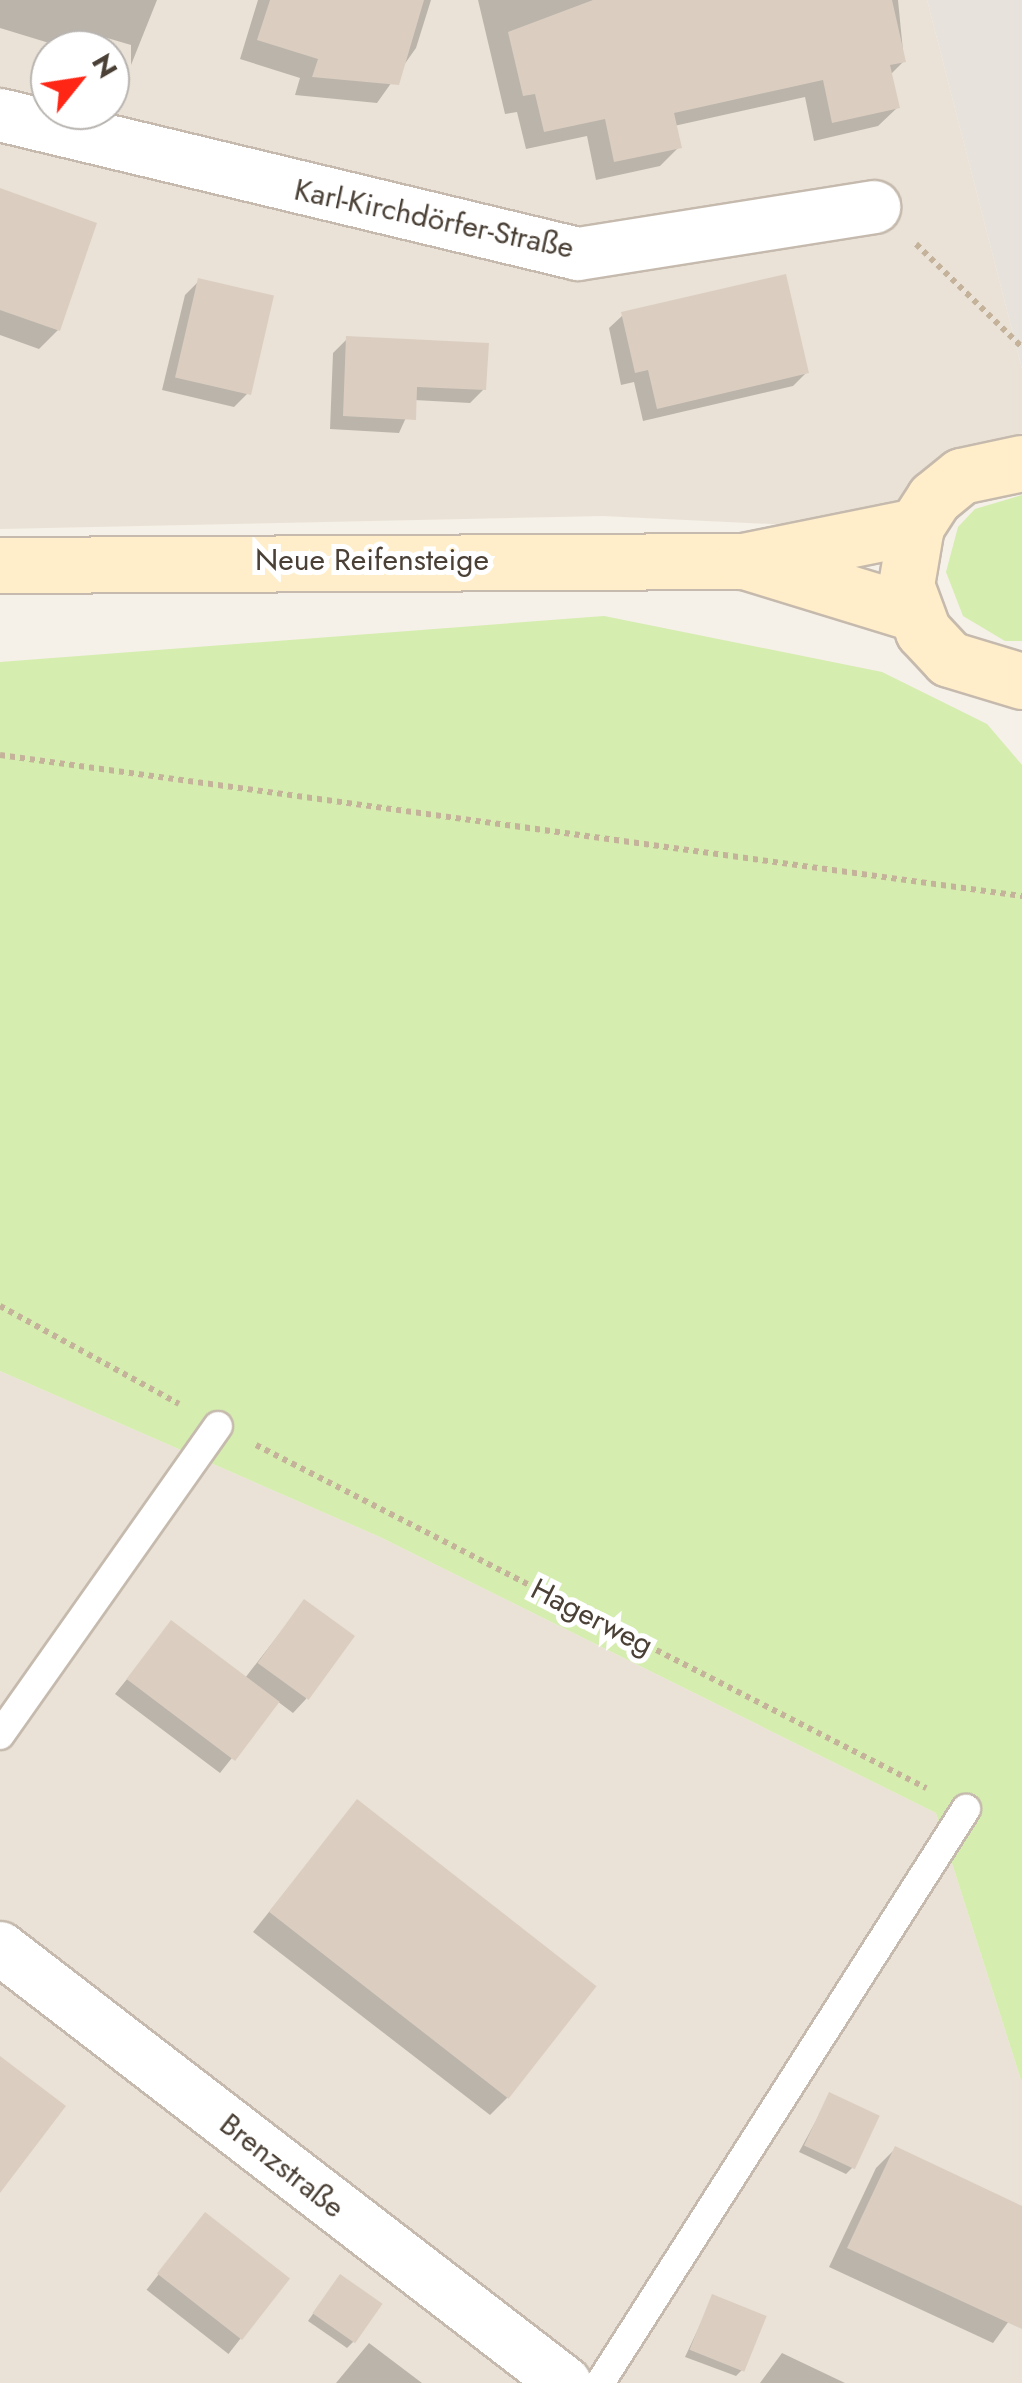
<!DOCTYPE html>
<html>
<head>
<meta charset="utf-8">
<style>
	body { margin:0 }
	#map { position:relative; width:1022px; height:2383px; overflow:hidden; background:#f5f0e8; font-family:Jost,sans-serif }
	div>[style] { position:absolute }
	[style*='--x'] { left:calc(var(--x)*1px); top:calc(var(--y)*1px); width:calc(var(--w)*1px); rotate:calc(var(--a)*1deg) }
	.residential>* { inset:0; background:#eae2d6 }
	.industrial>* { inset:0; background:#e8e2dd }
	.green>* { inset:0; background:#d5edae }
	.shadow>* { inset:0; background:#0003; transform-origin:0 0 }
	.building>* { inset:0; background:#dbcec0; transform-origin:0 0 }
	.path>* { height:6px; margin-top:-3px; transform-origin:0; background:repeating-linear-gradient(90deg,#c5b29a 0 5px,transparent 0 10px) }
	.roads { filter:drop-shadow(2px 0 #c5baad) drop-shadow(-2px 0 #c5baad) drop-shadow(0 2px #c5baad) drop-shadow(0 -2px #c5baad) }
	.lane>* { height:28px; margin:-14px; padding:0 14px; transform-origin:14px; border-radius:14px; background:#fff }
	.street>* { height:52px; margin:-26px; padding:0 26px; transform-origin:26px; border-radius:26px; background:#fff }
	.secondary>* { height:55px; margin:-27.5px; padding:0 27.5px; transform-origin:27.5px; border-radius:27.5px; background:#ffeec9 }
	span { translate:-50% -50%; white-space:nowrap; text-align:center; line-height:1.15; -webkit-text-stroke:10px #fff; paint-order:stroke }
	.street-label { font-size:30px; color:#4a4036 }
	.north { position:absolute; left:30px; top:30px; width:100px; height:100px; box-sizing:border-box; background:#fff; border:2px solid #b7b3af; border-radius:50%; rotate:60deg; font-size:28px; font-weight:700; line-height:40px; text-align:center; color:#4a4036 }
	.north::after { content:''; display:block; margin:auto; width:35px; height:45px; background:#ff2616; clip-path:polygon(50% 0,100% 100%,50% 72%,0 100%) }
</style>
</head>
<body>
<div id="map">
	<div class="residential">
		<div style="clip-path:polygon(evenodd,0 0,927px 0,1022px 369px,1022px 433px,958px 491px,834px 527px,603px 516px,0 529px,0 0,50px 50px,110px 50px,110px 110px,50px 110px,50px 50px)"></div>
		<div style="clip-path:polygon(0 1371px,380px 1537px,936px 1813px,1022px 2083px,1022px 2383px,0 2383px)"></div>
	</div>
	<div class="industrial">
		<div style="clip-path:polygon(927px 0,1022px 0,1022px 369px)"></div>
	</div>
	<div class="green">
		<div style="clip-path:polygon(1022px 495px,1022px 641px,1005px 641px,963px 616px,946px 572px,958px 527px,975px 509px)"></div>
		<div style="clip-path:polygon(604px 616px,882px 672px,987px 724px,1022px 765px,1022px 2083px,936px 1813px,380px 1537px,0 1371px,0 662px)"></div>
	</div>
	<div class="shadow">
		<div style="clip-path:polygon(0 0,157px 0,131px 65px,131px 45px,97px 35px,86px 50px,72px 50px,0 28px)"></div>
		<div style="clip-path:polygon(258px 0,431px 0,416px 48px,377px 103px,295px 95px,300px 78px,240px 59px)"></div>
		<div style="clip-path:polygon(478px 0,898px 0,904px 61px,890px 75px,897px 108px,878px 126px,814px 141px,805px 97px,674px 126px,679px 147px,660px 166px,596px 180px,587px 136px,526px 149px,517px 112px,505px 114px)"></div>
		<div style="clip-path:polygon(0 191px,58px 330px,39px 349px,0 335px)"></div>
		<div style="clip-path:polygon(199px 281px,248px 393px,234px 407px,162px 390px,185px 295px)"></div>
		<div style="clip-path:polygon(623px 315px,807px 372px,793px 386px,643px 421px,634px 382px,621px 385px,609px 328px)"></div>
		<div style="clip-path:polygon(347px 339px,484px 389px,470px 403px,414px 400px,399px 433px,330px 429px,333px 353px)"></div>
		<div style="clip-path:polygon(304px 1602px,306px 1699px,293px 1713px,277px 1701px,220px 1773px,115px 1694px,172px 1623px,245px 1678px)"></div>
		<div style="clip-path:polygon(357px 1802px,509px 2096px,490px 2115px,253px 1932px)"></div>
		<div style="clip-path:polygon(830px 2095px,853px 2167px,846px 2174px,799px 2152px)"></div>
		<div style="clip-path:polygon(895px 2149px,1022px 2208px,1022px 2303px,993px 2343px,829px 2267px,876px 2168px)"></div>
		<div style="left:205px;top:2215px;width:104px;height:95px;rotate:38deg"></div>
		<div style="clip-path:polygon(334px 2284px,354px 2341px,347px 2348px,308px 2321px)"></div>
		<div style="clip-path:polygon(713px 2297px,742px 2370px,736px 2376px,685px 2357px)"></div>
		<div style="clip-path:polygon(369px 2343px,422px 2383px,336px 2383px)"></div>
		<div style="clip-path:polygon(782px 2353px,845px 2383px,760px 2383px)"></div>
	</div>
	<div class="building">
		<div style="clip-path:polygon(270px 0,424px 0,399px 85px,312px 77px,318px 59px,257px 40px)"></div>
		<div style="clip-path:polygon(593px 0,892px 0,906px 62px,890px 65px,900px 108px,832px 123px,823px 80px,674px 113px,682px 148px,614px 162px,605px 119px,544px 132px,535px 94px,523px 96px,508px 32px)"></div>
		<div style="clip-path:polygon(0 188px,97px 223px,60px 331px,0 310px)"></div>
		<div style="clip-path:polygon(786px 274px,809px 373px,657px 409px,648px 370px,635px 373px,621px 312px)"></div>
		<div style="left:198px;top:278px;width:78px;height:102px;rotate:13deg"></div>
		<div style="clip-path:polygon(346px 336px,489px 343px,486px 390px,417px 387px,416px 420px,343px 416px)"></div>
		<div style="left:304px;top:1599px;width:63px;height:79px;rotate:36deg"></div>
		<div style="left:171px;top:1620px;width:136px;height:74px;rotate:37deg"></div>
		<div style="left:357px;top:1799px;width:304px;height:143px;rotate:38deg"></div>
		<div style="clip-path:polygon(0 2056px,66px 2106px,0 2193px)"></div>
		<div style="left:829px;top:2092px;width:56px;height:59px;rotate:25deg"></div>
		<div style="clip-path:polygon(895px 2146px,1022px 2206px,1022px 2329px,847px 2248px)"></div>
		<div style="left:205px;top:2212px;width:108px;height:78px;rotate:38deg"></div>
		<div style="left:340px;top:2274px;width:52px;height:48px;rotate:35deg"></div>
		<div style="left:712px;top:2294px;width:59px;height:60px;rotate:22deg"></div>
	</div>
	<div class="path">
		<div style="--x:916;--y:244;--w:148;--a:44.2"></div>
		<div style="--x:0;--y:755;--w:1032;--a:7.86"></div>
		<div style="--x:0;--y:1306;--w:204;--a:28.7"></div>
		<div style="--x:256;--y:1445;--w:753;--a:27.11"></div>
	</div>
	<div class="roads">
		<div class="lane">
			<div style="--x:0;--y:1735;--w:378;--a:-54.8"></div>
			<div style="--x:600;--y:2383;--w:681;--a:-57.48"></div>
		</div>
		<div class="street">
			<div style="--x:0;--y:115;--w:594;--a:13.52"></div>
			<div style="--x:578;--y:254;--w:300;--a:-9"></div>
			<div style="--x:0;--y:1948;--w:713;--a:37.59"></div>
		</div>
		<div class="secondary">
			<div style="--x:1022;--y:463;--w:62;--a:168"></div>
			<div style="--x:961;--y:476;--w:35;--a:141"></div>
			<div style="--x:934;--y:498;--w:33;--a:123"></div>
			<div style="--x:916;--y:526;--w:60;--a:99.6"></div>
			<div style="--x:906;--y:585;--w:49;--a:69.7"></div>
			<div style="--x:923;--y:631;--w:38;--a:47"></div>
			<div style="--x:949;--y:659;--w:76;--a:16.8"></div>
			<div style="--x:751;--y:563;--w:170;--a:17.1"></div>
			<div style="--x:0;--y:565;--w:743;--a:-0.31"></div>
			<div style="--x:743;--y:561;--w:177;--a:-11.4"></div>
		</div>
	</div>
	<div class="street-label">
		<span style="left:434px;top:219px;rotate:12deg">Karl-Kirchdörfer-Straße</span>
		<span style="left:372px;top:560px">Neue Reifensteige</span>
		<span style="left:592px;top:1617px;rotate:27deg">Hagerweg</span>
		<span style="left:282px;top:2166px;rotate:38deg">Brenzstraße</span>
	</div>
	<div class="north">N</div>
</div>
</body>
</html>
